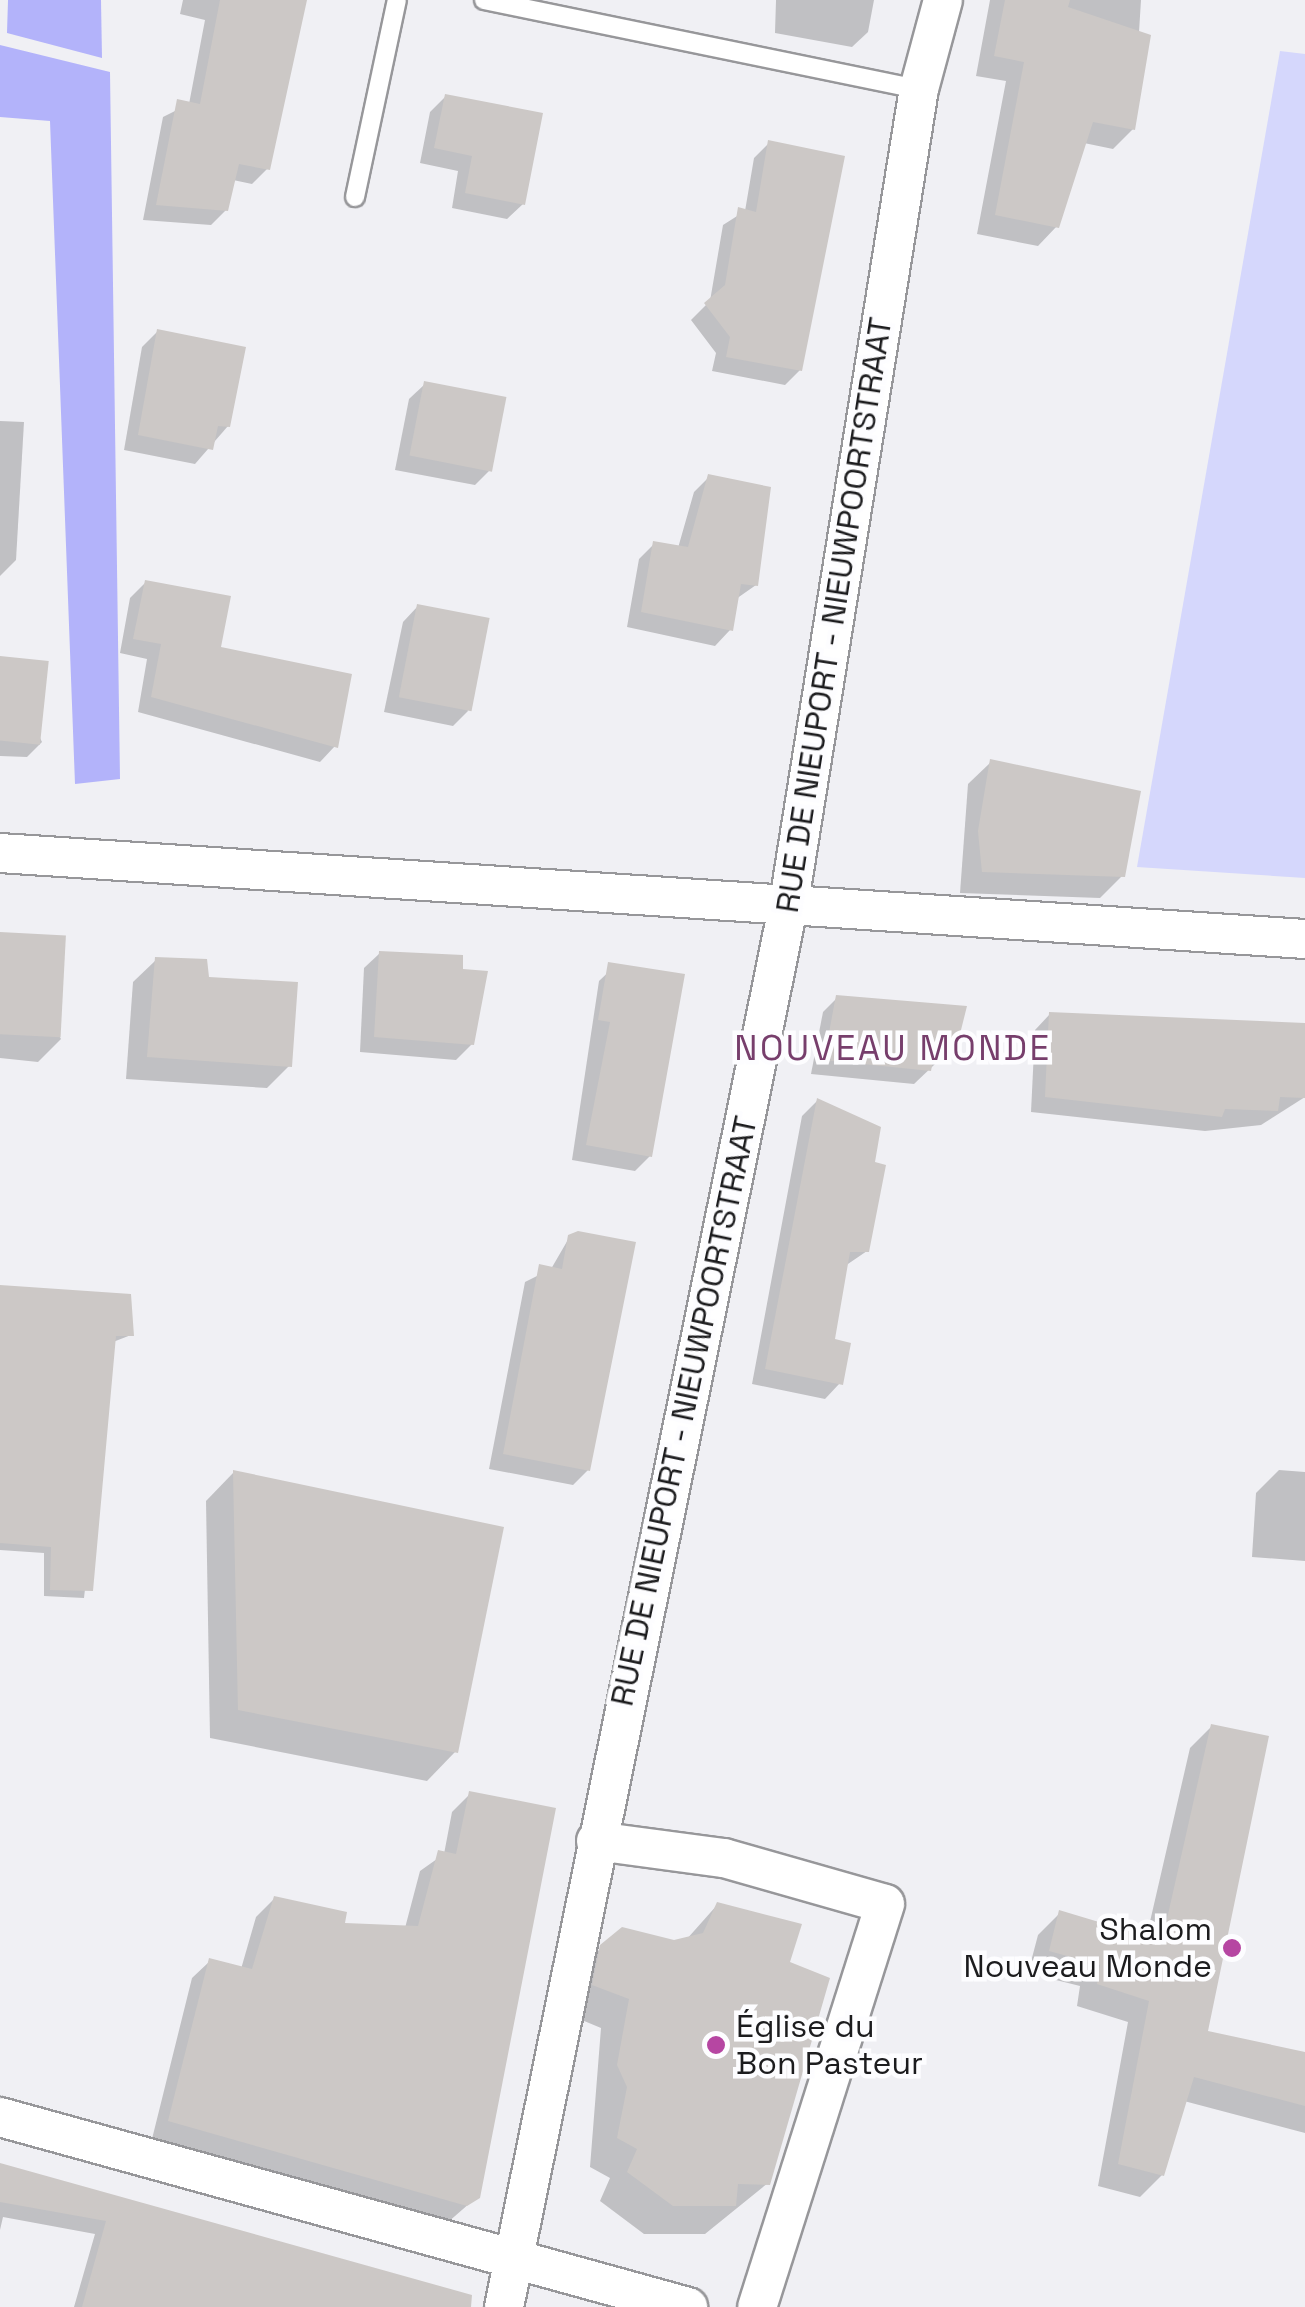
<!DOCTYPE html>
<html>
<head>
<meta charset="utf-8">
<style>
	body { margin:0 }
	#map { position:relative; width:1305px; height:2307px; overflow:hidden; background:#f0f0f4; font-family:"Space Grotesk",sans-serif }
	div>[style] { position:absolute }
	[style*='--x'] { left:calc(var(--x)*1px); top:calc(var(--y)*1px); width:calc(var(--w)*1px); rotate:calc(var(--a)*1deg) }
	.green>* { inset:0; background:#d5d7fc }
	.forest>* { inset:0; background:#b3b3fa }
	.shadow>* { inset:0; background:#0003 }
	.building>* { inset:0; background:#ccc8c6; transform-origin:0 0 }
	.roads { filter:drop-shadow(2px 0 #97979a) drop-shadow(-2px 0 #97979a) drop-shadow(0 2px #97979a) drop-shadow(0 -2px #97979a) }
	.service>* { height:18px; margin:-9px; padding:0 9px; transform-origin:9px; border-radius:9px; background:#fff }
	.minor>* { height:38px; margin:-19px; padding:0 19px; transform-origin:19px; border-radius:19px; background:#fff }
	.dots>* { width:28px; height:28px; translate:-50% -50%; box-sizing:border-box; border:5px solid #fdfdff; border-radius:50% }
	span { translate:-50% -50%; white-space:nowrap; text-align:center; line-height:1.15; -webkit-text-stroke:9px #fdfdff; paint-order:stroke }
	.street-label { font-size:32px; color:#1c1c1e }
	.poi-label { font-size:32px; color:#1c1c1e }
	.right { translate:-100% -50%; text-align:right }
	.left { translate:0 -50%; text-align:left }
	.neighbourhood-label { font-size:35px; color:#773e6c; letter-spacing:2.5px }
</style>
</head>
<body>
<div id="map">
	<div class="green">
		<div style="clip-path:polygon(1280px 51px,1305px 54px,1305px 878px,1137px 867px)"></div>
	</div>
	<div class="forest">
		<div style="clip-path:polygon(8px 0,101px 0,102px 58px,7px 33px)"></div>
		<div style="clip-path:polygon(0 45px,110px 72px,120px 779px,75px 784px,50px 121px,0 117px)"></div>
	</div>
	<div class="shadow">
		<div style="clip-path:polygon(183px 0,302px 0,267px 169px,252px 184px,233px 180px,226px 210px,211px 225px,143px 220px,163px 117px,189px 104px,205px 20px,180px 14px)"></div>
		<div style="clip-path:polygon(776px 0,874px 0,868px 32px,852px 47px,775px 33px)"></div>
		<div style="clip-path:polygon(990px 0,1141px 0,1133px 129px,1113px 149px,1084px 143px,1057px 226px,1038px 246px,977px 234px,1006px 81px,976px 76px)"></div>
		<div style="clip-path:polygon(445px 97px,523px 204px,507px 219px,452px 208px,458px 171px,420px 163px,430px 112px)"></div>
		<div style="clip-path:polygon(769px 143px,800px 370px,785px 385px,712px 371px,716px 353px,691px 320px,710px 301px,723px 225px,745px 211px,754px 158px)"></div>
		<div style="clip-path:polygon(157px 332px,228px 426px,195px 464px,124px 450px,142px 347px)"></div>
		<div style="clip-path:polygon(425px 384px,490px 470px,475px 485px,395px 470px,409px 399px)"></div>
		<div style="clip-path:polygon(0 421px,24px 422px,16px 560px,0 576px)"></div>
		<div style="clip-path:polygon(709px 477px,756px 585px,736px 599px,730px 630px,715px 646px,627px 627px,639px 559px,654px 544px,678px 548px,694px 492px)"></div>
		<div style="clip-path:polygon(146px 582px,218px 649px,335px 746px,320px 762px,138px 712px,147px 659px,120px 653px,130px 598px)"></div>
		<div style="clip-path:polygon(418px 606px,468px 711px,453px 726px,384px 712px,403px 622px)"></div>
		<div style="clip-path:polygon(0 659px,42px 742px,27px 757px,0 756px)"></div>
		<div style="clip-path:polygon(991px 762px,1122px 876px,1100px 898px,960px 893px,968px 784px)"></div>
		<div style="clip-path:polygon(0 934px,61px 1039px,38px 1062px,0 1058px)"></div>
		<div style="clip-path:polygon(380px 953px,472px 1044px,456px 1060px,360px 1052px,364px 968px)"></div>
		<div style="clip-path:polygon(156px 960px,207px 979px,289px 1066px,267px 1088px,126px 1079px,133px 982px)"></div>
		<div style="clip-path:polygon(615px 966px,650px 1156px,635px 1171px,572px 1160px,599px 981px)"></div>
		<div style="clip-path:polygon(837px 998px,955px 1045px,914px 1084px,811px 1074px,823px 1012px)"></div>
		<div style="clip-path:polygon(1050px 1014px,1305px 1026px,1305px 1097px,1261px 1125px,1205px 1131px,1031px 1112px,1035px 1030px)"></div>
		<div style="clip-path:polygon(817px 1101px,872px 1164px,867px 1251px,845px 1266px,832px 1341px,840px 1383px,825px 1399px,752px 1384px,802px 1116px)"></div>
		<div style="clip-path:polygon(569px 1238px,588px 1470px,573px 1485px,489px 1469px,525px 1282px,551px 1269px)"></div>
		<div style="clip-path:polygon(0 1288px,131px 1335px,113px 1342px,84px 1598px,44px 1596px,44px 1553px,0 1550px)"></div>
		<div style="clip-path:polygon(1279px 1470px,1305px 1472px,1305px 1561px,1252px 1557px,1256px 1493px)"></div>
		<div style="clip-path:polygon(234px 1472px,455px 1752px,427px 1781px,210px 1738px,206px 1501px)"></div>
		<div style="clip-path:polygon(1212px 1726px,1206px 2032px,1305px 2055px,1305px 2133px,1184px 2101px,1162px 2175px,1140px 2197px,1098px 2186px,1128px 2022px,1077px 2006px,1080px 1986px,1028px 1973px,1038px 1935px,1060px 1913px,1146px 1939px,1190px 1748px)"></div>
		<div style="clip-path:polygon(470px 1794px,478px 2196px,447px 2223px,152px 2139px,192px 1978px,210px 1961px,241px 1969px,256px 1917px,274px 1899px,342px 1925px,405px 1928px,420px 1871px,444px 1854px,452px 1812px)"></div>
		<div style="clip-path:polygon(718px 1904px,768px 2183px,705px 2234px,644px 2234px,600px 2201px,610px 2178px,590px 2167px,601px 2028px,565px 2013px,573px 1976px,602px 1947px,686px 1940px)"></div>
		<div style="clip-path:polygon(0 2166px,427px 2307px,74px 2307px,95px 2234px,3px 2217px,0 2230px)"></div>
	</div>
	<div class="building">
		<div style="clip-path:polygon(220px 0,307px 0,270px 170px,239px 164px,228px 211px,156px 205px,177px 99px,200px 104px)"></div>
		<div style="clip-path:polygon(1005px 0,1070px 0,1068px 7px,1151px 35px,1135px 130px,1093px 122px,1059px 228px,995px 215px,1024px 62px,994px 56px)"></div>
		<div style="clip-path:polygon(445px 94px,543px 113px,525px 205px,465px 193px,472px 156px,434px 148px)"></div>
		<div style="clip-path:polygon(768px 140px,845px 156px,802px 371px,726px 357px,730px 337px,704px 303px,725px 285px,738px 207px,756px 212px)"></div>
		<div style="clip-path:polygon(157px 329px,246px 347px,230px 427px,218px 426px,213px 450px,138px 435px)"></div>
		<div style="left:424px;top:381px;width:84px;height:76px;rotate:11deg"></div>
		<div style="clip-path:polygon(708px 474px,771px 487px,758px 586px,741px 584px,733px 631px,641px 612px,653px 541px,688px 547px)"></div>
		<div style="clip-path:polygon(145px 580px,231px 596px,221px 647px,352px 674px,338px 748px,151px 697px,161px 644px,133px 639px)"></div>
		<div style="left:417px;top:604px;width:74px;height:95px;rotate:11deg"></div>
		<div style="left:0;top:656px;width:49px;height:84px;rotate:6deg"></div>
		<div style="clip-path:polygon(990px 759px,1141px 791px,1125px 877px,982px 872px,978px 831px)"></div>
		<div style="left:0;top:932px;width:66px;height:102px;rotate:3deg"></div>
		<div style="clip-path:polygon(379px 951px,463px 955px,463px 969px,488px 971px,474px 1045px,374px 1037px)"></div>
		<div style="clip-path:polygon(155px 957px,207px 959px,209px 977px,298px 982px,292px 1067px,147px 1057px)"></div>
		<div style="clip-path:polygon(608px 962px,685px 974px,652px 1157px,586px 1145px,610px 1022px,598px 1020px)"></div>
		<div style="clip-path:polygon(836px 995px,967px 1006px,957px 1046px,936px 1045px,931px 1071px,824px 1060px)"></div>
		<div style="clip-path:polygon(1049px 1012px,1305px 1023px,1305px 1098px,1280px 1097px,1278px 1111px,1225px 1109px,1222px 1117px,1045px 1097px)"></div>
		<div style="clip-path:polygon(817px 1098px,881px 1127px,875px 1162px,886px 1165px,869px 1252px,850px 1252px,835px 1339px,851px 1343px,843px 1385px,765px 1369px)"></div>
		<div style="clip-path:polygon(578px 1231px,636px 1242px,590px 1471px,503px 1454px,539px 1264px,562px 1269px,568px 1235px)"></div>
		<div style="clip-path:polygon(0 1285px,131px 1294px,134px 1336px,116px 1336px,93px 1591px,50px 1590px,51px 1547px,0 1543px)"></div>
		<div style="clip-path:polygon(233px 1470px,504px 1527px,458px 1753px,238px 1710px)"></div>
		<div style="clip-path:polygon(1211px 1724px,1269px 1736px,1208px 2031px,1305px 2052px,1305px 2106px,1194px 2077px,1164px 2176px,1118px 2164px,1149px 2001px,1097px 1984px,1100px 1965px,1049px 1951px,1059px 1910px,1162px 1941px)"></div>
		<div style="clip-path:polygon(469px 1791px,556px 1808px,480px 2198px,467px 2206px,168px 2121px,209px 1958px,252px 1969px,274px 1896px,347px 1912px,345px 1923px,418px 1926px,438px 1850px,456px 1854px)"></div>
		<div style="clip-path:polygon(717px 1902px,802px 1924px,790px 1962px,830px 1978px,770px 2185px,738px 2184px,736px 2206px,673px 2206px,627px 2172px,637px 2149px,617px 2138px,627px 2087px,617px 2065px,629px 1999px,592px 1985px,600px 1945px,622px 1927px,674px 1940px,703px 1933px)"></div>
		<div style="clip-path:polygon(0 2163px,472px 2295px,471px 2307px,82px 2307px,106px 2221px,0 2202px)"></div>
	</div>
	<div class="roads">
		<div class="service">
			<div style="--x:484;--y:0;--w:444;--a:11.6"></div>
			<div style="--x:355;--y:197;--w:201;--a:-78"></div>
		</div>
		<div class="minor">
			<div style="--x:0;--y:853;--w:1308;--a:3.77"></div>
			<div style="--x:596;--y:1841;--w:129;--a:7.6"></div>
			<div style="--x:724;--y:1858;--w:167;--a:15.9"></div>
			<div style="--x:885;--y:1904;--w:423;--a:107.6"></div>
			<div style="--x:0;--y:2117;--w:714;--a:15.44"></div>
			<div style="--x:504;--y:2307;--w:1434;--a:-78.53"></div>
			<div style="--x:789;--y:902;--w:823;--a:-80.92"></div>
			<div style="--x:919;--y:89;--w:92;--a:-74.9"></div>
		</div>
	</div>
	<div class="dots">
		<div style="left:1232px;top:1948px;background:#b646a2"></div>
		<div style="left:716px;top:2045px;background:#b646a2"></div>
	</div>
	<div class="street-label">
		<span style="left:834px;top:615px;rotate:-81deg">RUE DE NIEUPORT - NIEUWPOORTSTRAAT</span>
		<span style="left:684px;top:1411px;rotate:-78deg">RUE DE NIEUPORT - NIEUWPOORTSTRAAT</span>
	</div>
	<div class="poi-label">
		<span class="right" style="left:1212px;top:1948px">Shalom<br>Nouveau Monde</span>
		<span class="left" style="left:736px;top:2045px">Église du<br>Bon Pasteur</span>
	</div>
	<div class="neighbourhood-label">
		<span style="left:893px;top:1048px">NOUVEAU MONDE</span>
	</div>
</div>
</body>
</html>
